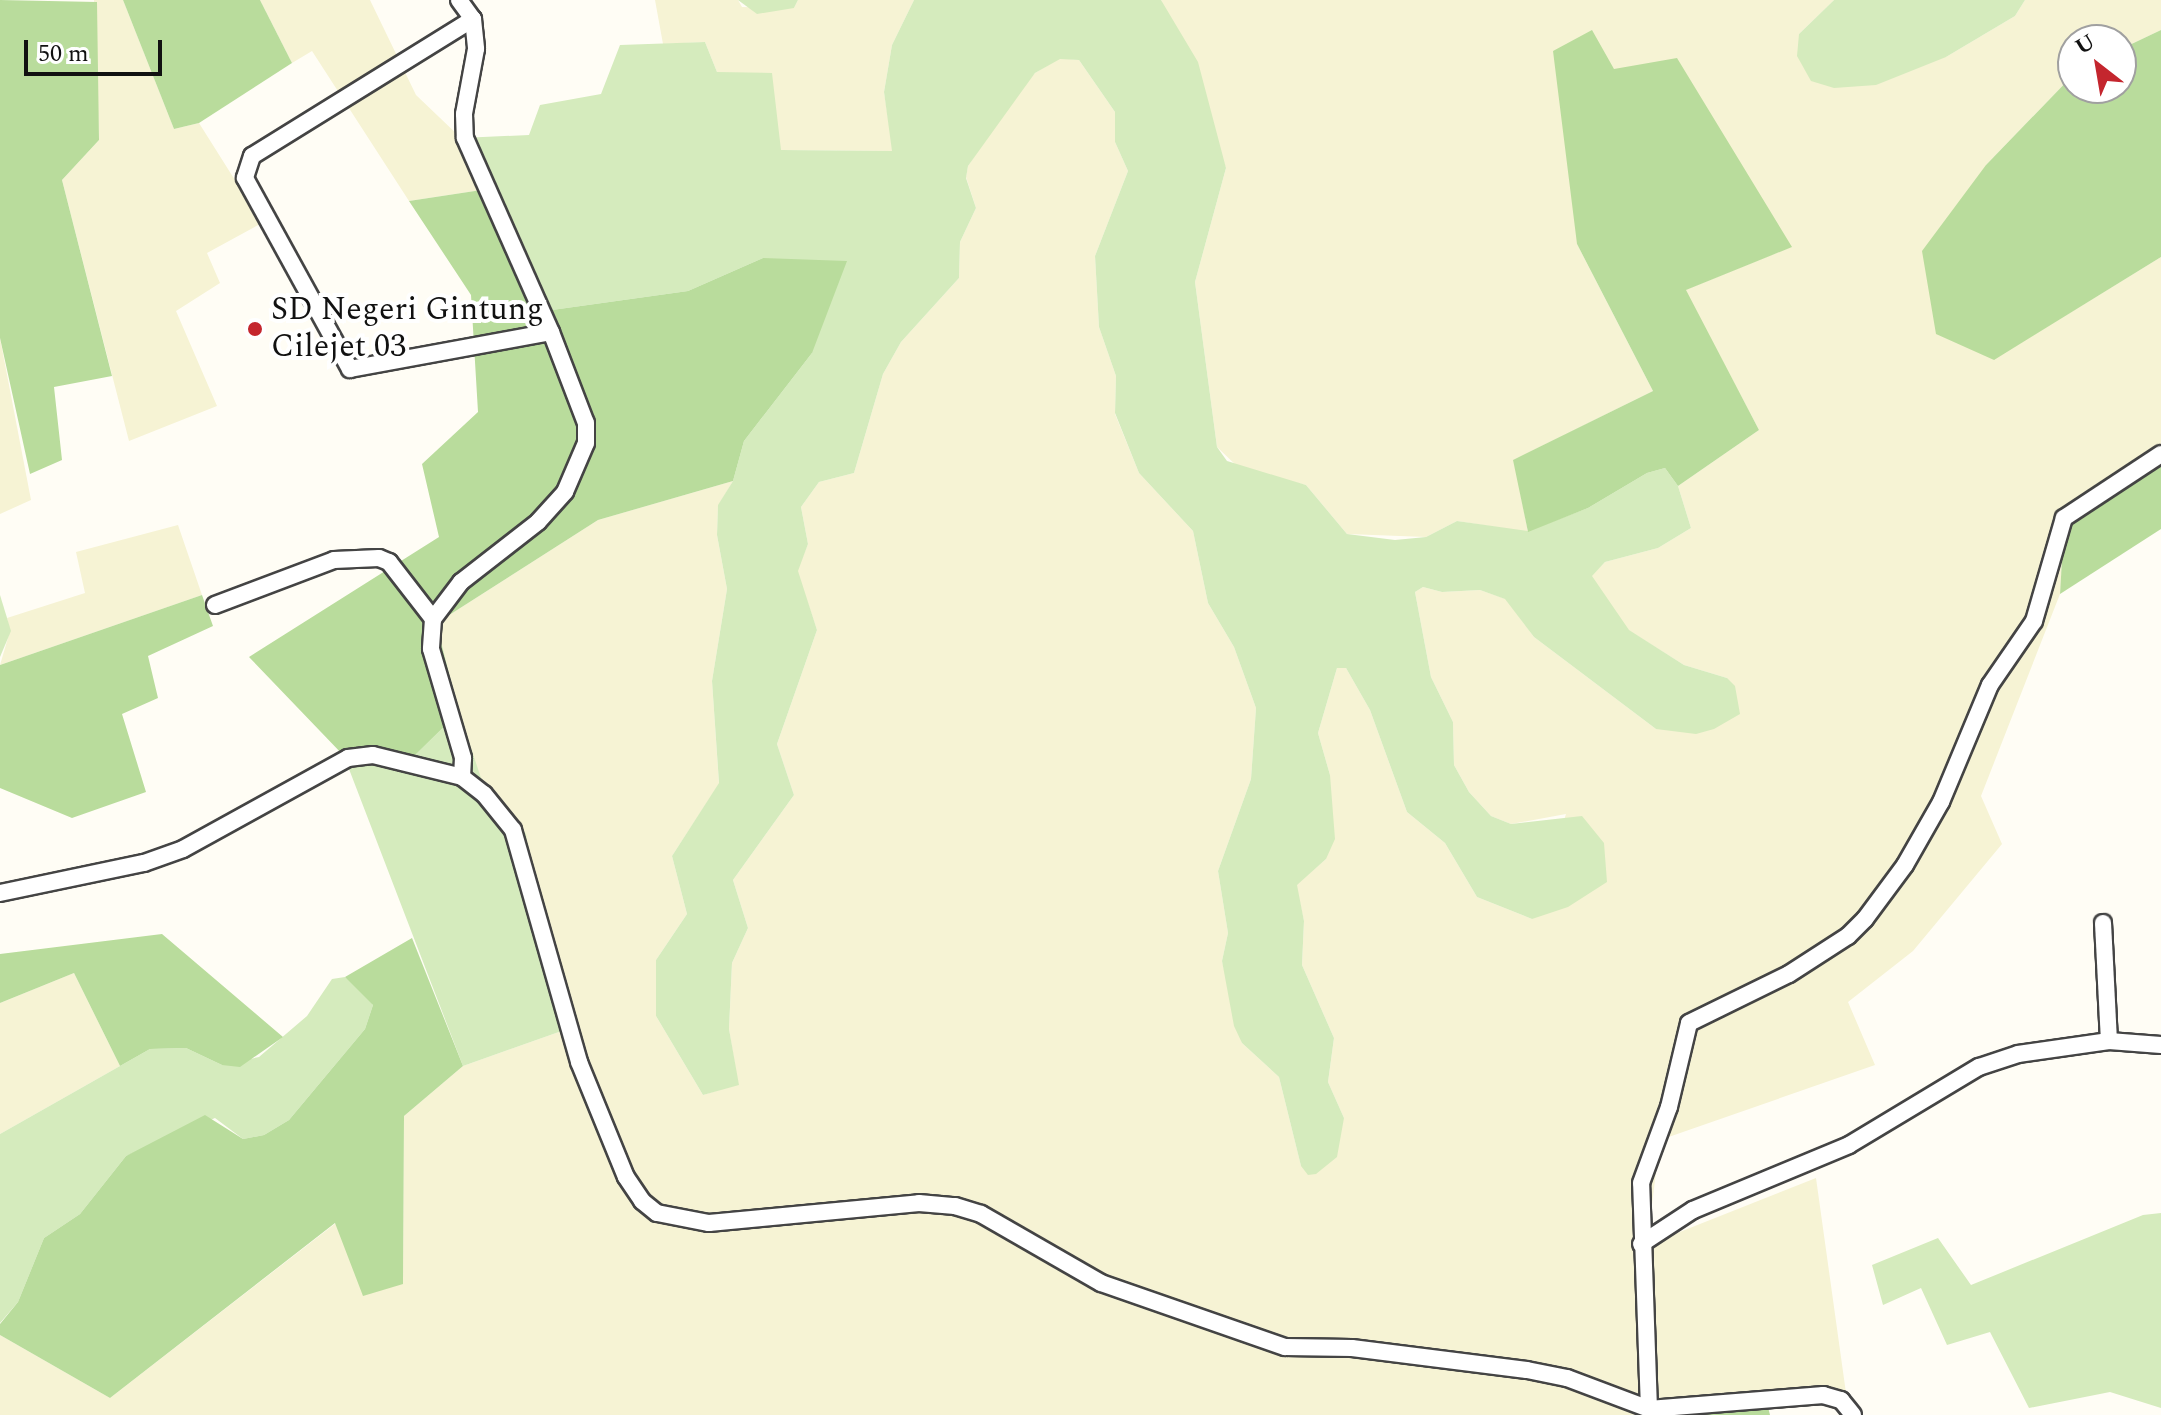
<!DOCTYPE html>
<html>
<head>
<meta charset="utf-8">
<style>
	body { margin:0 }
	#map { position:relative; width:2161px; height:1415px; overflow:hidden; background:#fffdf5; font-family:Spectral,serif }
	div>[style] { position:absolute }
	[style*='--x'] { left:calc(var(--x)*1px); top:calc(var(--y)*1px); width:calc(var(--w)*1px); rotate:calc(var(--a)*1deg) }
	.farmland>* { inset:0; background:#f6f3d4 }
	.green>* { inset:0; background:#d5ebbd }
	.forest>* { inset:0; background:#b9dc9c }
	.roads { filter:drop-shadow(2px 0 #444) drop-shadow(-2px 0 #444) drop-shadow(0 2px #444) drop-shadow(0 -2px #444) }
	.street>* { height:16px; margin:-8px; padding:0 8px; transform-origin:8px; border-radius:8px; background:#fff }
	.dots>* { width:22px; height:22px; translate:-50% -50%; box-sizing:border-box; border:4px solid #fff; border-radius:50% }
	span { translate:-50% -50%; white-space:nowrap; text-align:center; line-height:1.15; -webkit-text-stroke:8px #fff; paint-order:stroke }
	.poi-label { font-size:32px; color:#111 }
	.left { translate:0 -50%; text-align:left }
	.north { position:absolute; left:2057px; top:24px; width:80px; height:80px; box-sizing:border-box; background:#fff; border:2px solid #a0a0a0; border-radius:50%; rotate:329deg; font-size:22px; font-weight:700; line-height:32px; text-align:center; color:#111 }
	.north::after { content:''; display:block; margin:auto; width:28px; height:36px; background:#c4262e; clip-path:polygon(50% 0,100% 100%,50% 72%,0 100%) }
	.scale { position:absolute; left:24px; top:40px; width:138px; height:36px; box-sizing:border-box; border:4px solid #111; border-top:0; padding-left:10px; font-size:24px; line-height:28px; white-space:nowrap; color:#111; -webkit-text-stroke:6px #fff; paint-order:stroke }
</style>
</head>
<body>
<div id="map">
	<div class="farmland">
		<div style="clip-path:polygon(94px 0,123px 0,174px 129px,199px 123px,262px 223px,207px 253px,220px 283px,176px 311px,217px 406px,129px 441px,62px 180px,99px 140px)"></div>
		<div style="clip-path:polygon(260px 0,370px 0,416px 95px,461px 138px,488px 189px,409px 201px,312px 51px,292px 63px)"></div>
		<div style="clip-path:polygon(655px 0,738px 0,742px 7px,794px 8px,798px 0,914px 0,892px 45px,884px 92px,893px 151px,780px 150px,717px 72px,705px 42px,663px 44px)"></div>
		<div style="clip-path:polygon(1161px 0,1834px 0,1799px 34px,1946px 57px,2015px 16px,2025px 0,2161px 0,2161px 30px,2121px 49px,2121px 40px,2073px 40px,2073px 75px,1986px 165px,1993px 360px,2161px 257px,2161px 458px,2064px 525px,2060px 594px,1981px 796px,2002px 844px,1913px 951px,1848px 1002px,1875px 1065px,1660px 1140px,1647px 1245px,1816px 1178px,1846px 1393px,1768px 1407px,1651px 1415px,0 1415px,0 1335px,110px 1398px,336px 1223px,403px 1284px,404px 1116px,463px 1066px,573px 1027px,472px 760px,441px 642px,443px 619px,598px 520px,733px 481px,718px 506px,717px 535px,727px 589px,712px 681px,719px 784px,672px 856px,687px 914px,656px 960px,656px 1016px,703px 1095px,738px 1084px,729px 1029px,732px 963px,748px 928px,733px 880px,794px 795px,777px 744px,817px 630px,797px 571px,808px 544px,801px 507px,819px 482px,854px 473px,883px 374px,901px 342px,959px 278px,960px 242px,976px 208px,966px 177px,968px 166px,1013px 98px,1035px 73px,1060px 58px,1079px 60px,1115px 112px,1115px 142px,1128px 171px,1095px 256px,1099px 327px,1116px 376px,1115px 414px,1139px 473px,1193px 531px,1208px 603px,1234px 647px,1256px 708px,1251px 779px,1218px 871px,1228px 933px,1222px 961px,1242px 1043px,1279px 1077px,1301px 1166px,1344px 1118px,1328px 1082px,1334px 1038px,1302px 965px,1304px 921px,1296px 885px,1326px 859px,1330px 775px,1318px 733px,1337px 668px,1346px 668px,1370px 710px,1407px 812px,1445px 843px,1477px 897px,1532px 919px,1566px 814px,1511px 824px,1491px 816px,1469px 792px,1454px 765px,1453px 722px,1431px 677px,1415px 592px,1423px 587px,1442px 592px,1480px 590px,1506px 599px,1534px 637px,1656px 729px,1727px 678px,1684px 665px,1628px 630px,1591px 576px,1605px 562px,1658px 548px,1691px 528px,1678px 486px,1759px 430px,1685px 290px,1791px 247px,1577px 244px,1653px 391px,1514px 460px,1528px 532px,1457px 521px,1426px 537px,1347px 534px,1306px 485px,1240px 469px,1217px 447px,1195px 282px,1226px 168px)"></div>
		<div style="clip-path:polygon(0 338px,31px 500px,0 514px)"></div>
		<div style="clip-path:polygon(178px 525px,202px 595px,0 665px,10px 631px,7px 618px,85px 593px,76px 552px)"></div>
		<div style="clip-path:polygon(74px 973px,120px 1066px,0 1134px,0 1003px)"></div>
	</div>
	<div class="green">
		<div style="clip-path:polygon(738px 0,798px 0,794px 8px,757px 14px)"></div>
		<div style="clip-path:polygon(914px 0,1161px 0,1198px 62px,1226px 168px,1195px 282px,1217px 447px,1227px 461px,1306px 485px,1347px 534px,1395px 540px,1426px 537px,1457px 521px,1528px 531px,1588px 508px,1647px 473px,1665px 468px,1678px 486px,1691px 528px,1658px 548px,1605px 562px,1592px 576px,1629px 630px,1684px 665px,1727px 678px,1735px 686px,1740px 714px,1714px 729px,1696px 734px,1656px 729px,1534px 637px,1505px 599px,1480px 590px,1442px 592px,1423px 587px,1415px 592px,1431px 677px,1453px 722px,1454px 765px,1469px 792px,1491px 816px,1511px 824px,1582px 816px,1604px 843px,1607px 882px,1568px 907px,1532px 919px,1477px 897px,1445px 843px,1407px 812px,1370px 710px,1346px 668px,1337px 668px,1318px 733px,1330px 775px,1335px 839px,1326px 859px,1297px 885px,1304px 921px,1302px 965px,1334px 1038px,1328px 1082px,1344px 1118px,1337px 1157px,1316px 1174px,1308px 1175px,1301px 1166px,1279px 1077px,1242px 1043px,1234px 1026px,1222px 961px,1228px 933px,1218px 871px,1251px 779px,1256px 708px,1234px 647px,1208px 603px,1193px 531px,1139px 473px,1115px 413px,1116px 376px,1099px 327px,1095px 256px,1128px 171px,1115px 142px,1115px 112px,1079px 60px,1060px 59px,1035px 73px,968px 166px,966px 178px,976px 208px,960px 242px,959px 278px,901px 342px,883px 374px,854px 473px,819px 482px,801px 507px,808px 544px,798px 571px,817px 630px,777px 744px,794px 795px,733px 880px,748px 928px,732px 963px,729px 1029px,739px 1085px,703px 1095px,656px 1016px,656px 960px,687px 914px,672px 856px,719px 783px,712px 681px,727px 589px,717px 535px,718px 505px,733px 481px,744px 441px,812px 353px,763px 258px,688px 291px,552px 310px,461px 138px,529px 135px,540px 105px,601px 94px,620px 45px,705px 42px,717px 72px,772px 73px,781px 150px,892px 151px,884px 92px,892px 45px)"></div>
		<div style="clip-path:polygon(1834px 0,2025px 0,2015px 16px,1946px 57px,1876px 85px,1834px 88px,1811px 81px,1797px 56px,1799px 34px)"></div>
		<div style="clip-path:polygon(0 595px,11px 631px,0 657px)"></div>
		<div style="clip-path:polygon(459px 712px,481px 778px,526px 834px,546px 970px,573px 1027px,463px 1066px,344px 756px,405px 765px)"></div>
		<div style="clip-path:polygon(345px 977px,365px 991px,373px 1005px,365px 1029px,289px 1120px,264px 1135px,243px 1139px,215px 1118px,126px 1156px,80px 1214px,44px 1238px,18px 1302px,0 1323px,0 1134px,150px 1049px,186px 1048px,222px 1065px,259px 1057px,307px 1016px,332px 979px)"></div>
		<div style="clip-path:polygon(2161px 1213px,2161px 1408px,2110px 1392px,2029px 1408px,1990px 1332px,1947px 1345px,1921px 1288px,1883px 1305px,1872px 1265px,1938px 1238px,1971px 1285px,2143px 1215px)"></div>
	</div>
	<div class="forest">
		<div style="clip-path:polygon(0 0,97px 2px,99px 140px,62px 180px,112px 376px,54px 387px,62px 460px,30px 474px,0 338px)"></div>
		<div style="clip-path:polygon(123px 0,260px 0,292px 63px,199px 123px,174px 129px)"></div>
		<div style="clip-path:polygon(1592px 30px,1614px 69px,1677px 58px,1792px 247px,1686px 290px,1759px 430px,1678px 486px,1665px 468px,1647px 473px,1588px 508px,1528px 532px,1513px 460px,1653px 391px,1577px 244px,1553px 51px)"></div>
		<div style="clip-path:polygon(2161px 30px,2161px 257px,1994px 360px,1936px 334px,1922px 251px,1986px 165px,2073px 75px,2073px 88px,2121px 88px,2121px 49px)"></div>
		<div style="clip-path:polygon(488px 189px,552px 310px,688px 291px,763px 258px,847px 261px,812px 353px,744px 441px,733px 481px,598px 520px,443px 619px,441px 642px,459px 712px,405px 765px,344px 756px,249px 657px,439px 537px,422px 464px,478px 412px,471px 295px,409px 201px)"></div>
		<div style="clip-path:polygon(2161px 458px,2161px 529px,2060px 594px,2064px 525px)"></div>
		<div style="clip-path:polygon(202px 595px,213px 626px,148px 656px,158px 698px,122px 714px,146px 792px,72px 818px,0 788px,0 665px)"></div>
		<div style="clip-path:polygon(162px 934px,283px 1037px,240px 1067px,222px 1065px,186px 1048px,150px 1049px,120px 1066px,74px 973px,0 1003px,0 954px)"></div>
		<div style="clip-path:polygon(412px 938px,463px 1066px,404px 1116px,403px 1284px,363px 1296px,335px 1223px,110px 1398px,0 1335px,0 1324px,18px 1302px,44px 1238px,80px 1214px,126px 1156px,205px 1115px,243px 1139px,264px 1135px,289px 1120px,365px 1029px,373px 1005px,345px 977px)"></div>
		<div style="clip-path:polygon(1768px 1407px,1770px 1415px,1651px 1415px)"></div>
	</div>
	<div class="roads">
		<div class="street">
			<div style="--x:459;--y:0;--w:24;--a:54"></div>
			<div style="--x:473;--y:19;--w:30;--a:84"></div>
			<div style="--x:476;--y:49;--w:66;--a:100.5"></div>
			<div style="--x:464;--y:114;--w:24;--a:88"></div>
			<div style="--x:465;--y:138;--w:212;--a:66.1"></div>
			<div style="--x:551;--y:332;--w:97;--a:69"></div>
			<div style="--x:586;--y:423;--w:20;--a:90"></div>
			<div style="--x:586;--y:443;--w:53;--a:113.2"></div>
			<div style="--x:565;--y:492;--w:40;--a:132"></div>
			<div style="--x:538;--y:522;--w:98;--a:142.1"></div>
			<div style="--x:461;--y:582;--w:46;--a:127.1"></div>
			<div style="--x:433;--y:619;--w:30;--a:94"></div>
			<div style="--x:431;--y:649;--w:114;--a:73.6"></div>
			<div style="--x:463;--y:758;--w:19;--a:93"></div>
			<div style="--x:462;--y:777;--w:28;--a:38"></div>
			<div style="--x:484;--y:794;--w:46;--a:51.1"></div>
			<div style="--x:513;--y:830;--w:241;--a:74.1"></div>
			<div style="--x:579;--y:1062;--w:124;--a:67.8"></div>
			<div style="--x:626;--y:1177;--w:29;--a:56"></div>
			<div style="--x:642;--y:1201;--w:19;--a:39"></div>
			<div style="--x:657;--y:1213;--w:53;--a:10.9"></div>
			<div style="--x:709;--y:1223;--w:211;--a:-5.4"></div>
			<div style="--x:919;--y:1203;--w:36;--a:5"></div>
			<div style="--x:955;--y:1206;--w:27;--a:17"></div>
			<div style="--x:981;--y:1214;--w:138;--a:29.9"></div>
			<div style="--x:1101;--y:1283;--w:195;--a:19.2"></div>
			<div style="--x:1285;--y:1347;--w:67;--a:0.9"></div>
			<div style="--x:1352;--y:1348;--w:176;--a:7.2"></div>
			<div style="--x:1527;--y:1370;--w:41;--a:11.3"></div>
			<div style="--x:1567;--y:1378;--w:88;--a:20.7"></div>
			<div style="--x:1649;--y:1409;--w:175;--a:-4.6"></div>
			<div style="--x:1823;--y:1395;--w:19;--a:16"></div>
			<div style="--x:1841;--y:1400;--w:19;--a:51"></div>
			<div style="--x:473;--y:19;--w:260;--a:148.2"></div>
			<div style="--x:252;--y:156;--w:23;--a:108"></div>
			<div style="--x:245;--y:178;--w:218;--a:61.2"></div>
			<div style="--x:350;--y:369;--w:204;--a:-10.4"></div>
			<div style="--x:215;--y:605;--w:127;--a:-20.7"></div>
			<div style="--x:334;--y:560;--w:45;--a:-2.5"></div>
			<div style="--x:379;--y:558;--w:11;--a:22"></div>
			<div style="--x:389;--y:562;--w:72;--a:52.3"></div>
			<div style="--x:0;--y:893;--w:147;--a:-11.8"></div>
			<div style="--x:144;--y:863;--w:41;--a:-19.7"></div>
			<div style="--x:183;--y:849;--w:188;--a:-28.9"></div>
			<div style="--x:348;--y:758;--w:25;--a:-7"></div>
			<div style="--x:373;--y:755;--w:92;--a:13.9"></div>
			<div style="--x:2103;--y:923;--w:118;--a:87.1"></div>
			<div style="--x:1641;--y:1244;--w:62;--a:-33.2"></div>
			<div style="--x:1693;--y:1210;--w:169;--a:-22.6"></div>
			<div style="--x:1849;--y:1145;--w:152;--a:-31"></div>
			<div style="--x:1979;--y:1067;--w:41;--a:-18.4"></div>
			<div style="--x:2018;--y:1054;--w:92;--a:-8.1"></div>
			<div style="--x:2109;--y:1041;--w:52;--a:4.4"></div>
			<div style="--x:1649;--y:1409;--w:226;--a:-92"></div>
			<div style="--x:1641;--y:1183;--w:81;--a:-69.8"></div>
			<div style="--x:1669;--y:1107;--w:86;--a:-76.6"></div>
			<div style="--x:1689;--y:1023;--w:111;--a:-26.1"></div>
			<div style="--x:1789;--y:974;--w:70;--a:-32.8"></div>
			<div style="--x:1848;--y:936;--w:24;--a:-45"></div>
			<div style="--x:1865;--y:919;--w:67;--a:-53.5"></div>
			<div style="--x:1905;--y:865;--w:73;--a:-60.3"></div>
			<div style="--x:1941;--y:802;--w:127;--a:-67.3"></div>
			<div style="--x:1990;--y:685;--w:78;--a:-55.5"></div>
			<div style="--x:2034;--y:621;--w:107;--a:-73.8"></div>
			<div style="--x:2064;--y:518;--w:116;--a:-33.4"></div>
		</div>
	</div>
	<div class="dots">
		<div style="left:255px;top:329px;background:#c4262e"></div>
	</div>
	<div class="poi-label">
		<span class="left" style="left:271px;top:329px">SD Negeri Gintung<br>Cilejet 03</span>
	</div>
	<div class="north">U</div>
	<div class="scale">50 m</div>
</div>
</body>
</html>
